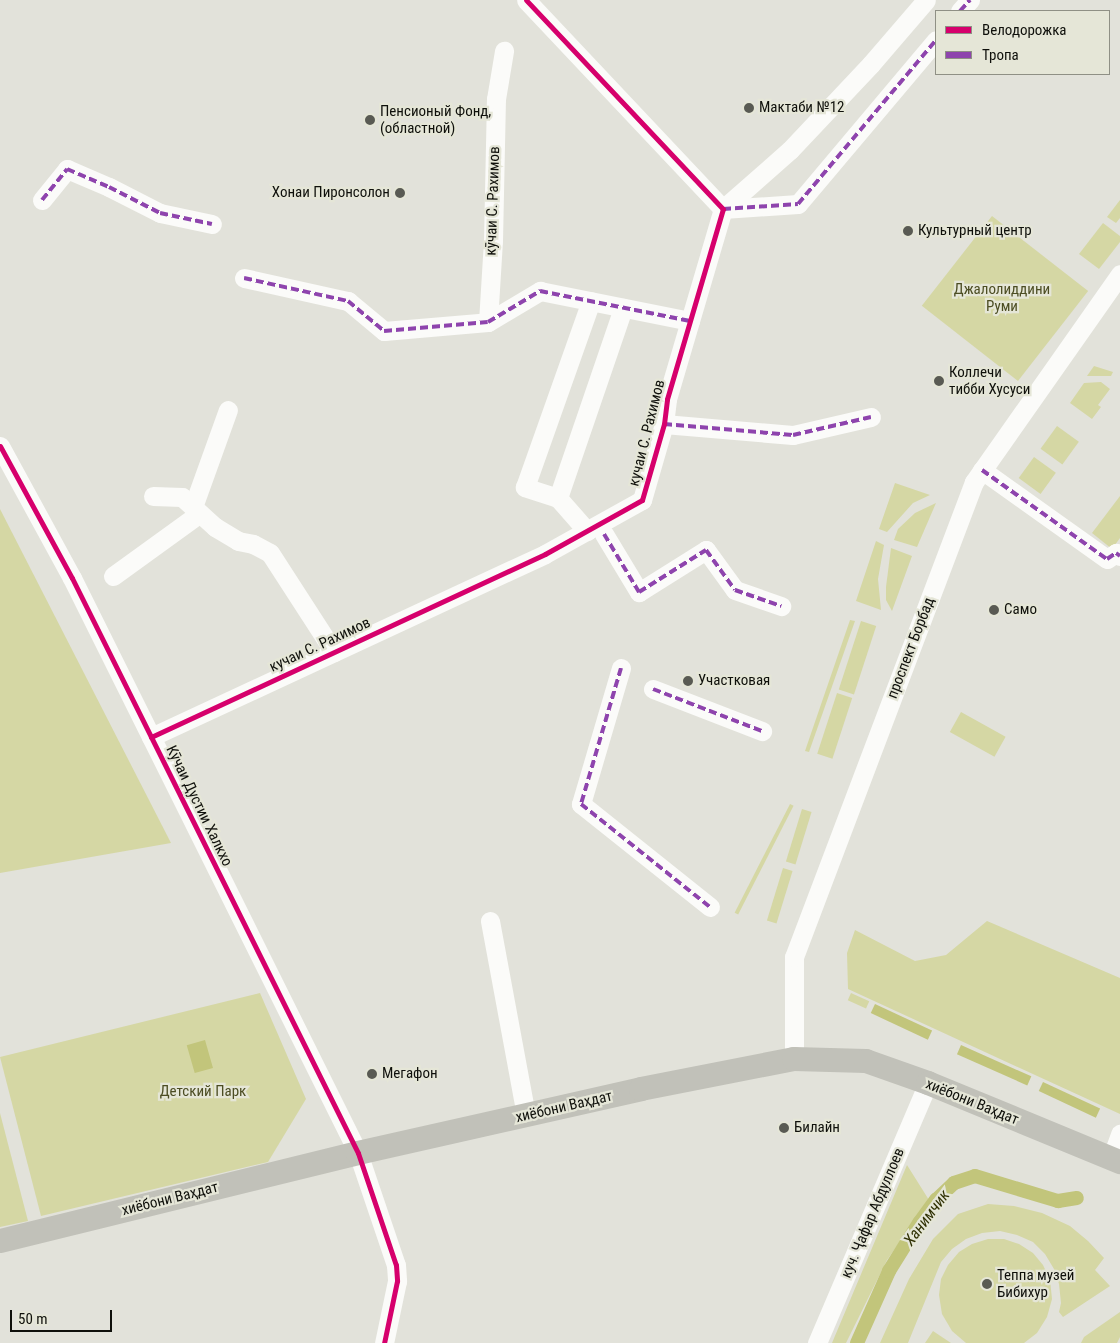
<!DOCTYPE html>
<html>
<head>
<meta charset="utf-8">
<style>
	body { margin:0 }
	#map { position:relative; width:1120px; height:1343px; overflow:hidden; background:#e2e2da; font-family:"Roboto Condensed",sans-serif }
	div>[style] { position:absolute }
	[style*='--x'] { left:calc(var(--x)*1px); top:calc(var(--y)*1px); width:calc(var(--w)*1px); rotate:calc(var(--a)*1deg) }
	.green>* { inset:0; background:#d5d7a4; transform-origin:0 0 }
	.water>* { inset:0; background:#c2c57b; transform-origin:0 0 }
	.canal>* { height:14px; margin:-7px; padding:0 7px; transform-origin:7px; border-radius:7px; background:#c2c57b }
	.minor>* { height:19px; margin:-9.5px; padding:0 9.5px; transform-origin:9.5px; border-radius:9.5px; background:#fbfbf9 }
	.major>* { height:24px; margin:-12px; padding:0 12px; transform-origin:12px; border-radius:12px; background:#c1c1b9 }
	.quiet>* { height:4px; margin-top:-2px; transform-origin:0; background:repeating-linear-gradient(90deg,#8e44ad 0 8px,transparent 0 12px) }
	.cycleway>* { height:5px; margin:-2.5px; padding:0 2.5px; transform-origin:2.5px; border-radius:2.5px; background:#d6006c }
	.dots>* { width:14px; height:14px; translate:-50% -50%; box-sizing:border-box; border:2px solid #e5e6d7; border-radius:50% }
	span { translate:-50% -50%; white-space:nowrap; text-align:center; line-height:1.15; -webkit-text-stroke:4.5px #e5e6d7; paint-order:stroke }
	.poi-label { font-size:15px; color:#0f100b }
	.left { translate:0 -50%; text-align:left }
	.right { translate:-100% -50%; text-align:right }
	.street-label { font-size:15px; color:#0f100b }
	.park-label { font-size:15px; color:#4c4d23 }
	.water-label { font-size:16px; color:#2f3003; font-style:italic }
	.legend { position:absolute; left:935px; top:10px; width:175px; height:65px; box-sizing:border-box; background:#e5e6d7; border:1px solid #8f9085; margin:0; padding:6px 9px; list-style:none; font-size:15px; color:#0f100b }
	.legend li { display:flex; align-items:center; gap:10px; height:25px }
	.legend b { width:25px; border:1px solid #8f9085 }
	.scale { position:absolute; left:10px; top:1310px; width:102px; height:22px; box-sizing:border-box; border:2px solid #0f100b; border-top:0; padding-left:6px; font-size:15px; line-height:18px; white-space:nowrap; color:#0f100b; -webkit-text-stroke:4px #e5e6d7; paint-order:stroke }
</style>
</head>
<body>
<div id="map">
	<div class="green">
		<div style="clip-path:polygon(1120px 200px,1120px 218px,1116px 223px,1107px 217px)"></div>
		<div style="left:992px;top:216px;width:122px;height:114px;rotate:38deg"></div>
		<div style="clip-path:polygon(1103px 223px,1120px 236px,1120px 242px,1099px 269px,1079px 254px)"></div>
		<div style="clip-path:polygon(1094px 366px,1113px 372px,1111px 376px,1087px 376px)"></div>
		<div style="clip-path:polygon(1101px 382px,1110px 389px,1098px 405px,1101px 407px,1092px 419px,1070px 403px,1084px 383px)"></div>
		<div style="left:1057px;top:426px;width:27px;height:28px;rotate:36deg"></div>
		<div style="left:1034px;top:457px;width:27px;height:26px;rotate:36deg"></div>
		<div style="clip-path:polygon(895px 483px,930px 495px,913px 503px,887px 532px,879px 529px)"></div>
		<div style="clip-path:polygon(1120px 496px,1120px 538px,1112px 549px,1092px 533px)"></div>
		<div style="clip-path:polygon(936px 503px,917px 547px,894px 540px,898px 529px,915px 513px)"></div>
		<div style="clip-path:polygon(0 509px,171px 843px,0 873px)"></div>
		<div style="clip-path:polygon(876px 541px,884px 545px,878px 579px,881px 610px,856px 601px)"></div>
		<div style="clip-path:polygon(891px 548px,912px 556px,892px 611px,886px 600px,886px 587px)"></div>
		<div style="clip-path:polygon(850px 620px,855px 621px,809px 752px,805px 751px)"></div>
		<div style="left:861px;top:621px;width:16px;height:72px;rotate:18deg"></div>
		<div style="left:837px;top:693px;width:16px;height:64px;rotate:18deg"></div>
		<div style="left:961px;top:712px;width:51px;height:23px;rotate:29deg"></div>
		<div style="left:790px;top:804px;width:4px;height:122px;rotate:27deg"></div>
		<div style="left:802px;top:809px;width:10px;height:55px;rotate:17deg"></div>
		<div style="left:783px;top:868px;width:10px;height:55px;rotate:17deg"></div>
		<div style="clip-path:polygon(987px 921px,1120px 978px,1120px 1114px,848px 989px,847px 953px,855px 930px,915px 961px,946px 955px)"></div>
		<div style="clip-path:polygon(260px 993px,306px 1099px,268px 1162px,41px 1216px,0 1057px)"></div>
		<div style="left:851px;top:993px;width:20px;height:8px;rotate:24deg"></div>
		<div style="clip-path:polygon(0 1113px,28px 1221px,0 1227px)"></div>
		<div style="clip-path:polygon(907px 1165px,929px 1200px,887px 1260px,846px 1343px,832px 1343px)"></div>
		<div style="clip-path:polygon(988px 1204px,1014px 1206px,1042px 1213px,1070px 1226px,1088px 1241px,1104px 1258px,1095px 1270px,1110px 1286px,1063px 1317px,1059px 1312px,1061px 1303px,1059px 1284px,1054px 1269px,1045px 1254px,1033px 1242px,1017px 1235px,1000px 1231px,982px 1233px,966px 1239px,952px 1249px,941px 1262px,908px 1343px,880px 1343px,909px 1279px,933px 1239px,958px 1214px)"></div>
		<div style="clip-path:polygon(988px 1239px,1004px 1239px,1019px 1244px,1033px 1253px,1043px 1265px,1050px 1280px,1052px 1299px,1047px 1317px,1037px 1333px,1024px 1343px,966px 1343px,952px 1331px,942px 1314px,939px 1295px,941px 1279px,948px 1265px,959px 1252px,972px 1244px)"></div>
		<div style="clip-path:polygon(1120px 1312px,1120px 1337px,1117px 1343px,1081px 1343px,1084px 1337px)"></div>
		<div style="clip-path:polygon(933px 1331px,951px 1343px,925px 1343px)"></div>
	</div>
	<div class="water">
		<div style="left:875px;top:1004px;width:63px;height:10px;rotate:25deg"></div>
		<div style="left:205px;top:1040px;width:29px;height:19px;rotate:74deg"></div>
		<div style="left:961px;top:1045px;width:77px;height:10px;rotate:24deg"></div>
		<div style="left:1043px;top:1082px;width:63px;height:10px;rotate:25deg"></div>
	</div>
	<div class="canal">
		<div style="--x:857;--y:1343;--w:79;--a:-66"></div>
		<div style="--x:889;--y:1271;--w:57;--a:-58"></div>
		<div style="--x:919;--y:1223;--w:29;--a:-54"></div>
		<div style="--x:936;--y:1200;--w:25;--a:-43"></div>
		<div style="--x:954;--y:1183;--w:22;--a:-18"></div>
		<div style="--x:975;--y:1176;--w:87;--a:16.8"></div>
		<div style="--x:1058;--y:1201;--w:19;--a:-9"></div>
	</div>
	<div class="minor">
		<div style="--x:960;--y:11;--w:15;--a:-48"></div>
		<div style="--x:42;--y:200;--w:40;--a:-51"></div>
		<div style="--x:67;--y:169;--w:46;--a:23.2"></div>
		<div style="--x:109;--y:187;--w:57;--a:27"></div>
		<div style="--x:160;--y:213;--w:53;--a:11.9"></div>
		<div style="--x:723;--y:209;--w:89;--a:-41.4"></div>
		<div style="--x:790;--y:150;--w:118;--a:-46.7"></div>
		<div style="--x:871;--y:64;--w:84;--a:-49.3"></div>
		<div style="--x:723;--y:209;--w:75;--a:-3.8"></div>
		<div style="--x:798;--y:204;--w:214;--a:-49.9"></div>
		<div style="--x:244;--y:278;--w:107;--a:12.5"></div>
		<div style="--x:348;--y:301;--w:47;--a:39.8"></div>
		<div style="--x:384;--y:331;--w:104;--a:-4.9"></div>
		<div style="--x:488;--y:322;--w:61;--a:-30.8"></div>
		<div style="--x:540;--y:291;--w:153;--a:11.3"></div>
		<div style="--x:488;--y:322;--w:81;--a:-86.5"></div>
		<div style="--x:493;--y:241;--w:142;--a:-88.8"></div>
		<div style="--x:496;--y:99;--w:49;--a:-80.5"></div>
		<div style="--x:664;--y:424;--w:129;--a:4.9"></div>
		<div style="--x:793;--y:435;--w:80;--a:-13"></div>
		<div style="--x:0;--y:446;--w:150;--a:61.4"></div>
		<div style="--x:72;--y:578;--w:642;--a:63.55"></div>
		<div style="--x:358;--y:1153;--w:118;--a:71.3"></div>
		<div style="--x:396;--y:1265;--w:16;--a:86"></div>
		<div style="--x:397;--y:1281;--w:63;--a:101.8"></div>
		<div style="--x:982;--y:470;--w:153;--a:35.5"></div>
		<div style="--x:1107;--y:559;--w:11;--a:-34"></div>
		<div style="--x:1116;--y:553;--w:5;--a:37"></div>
		<div style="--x:153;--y:496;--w:29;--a:2"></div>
		<div style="--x:182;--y:497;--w:45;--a:42.3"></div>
		<div style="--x:215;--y:527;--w:27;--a:31"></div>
		<div style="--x:238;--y:541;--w:15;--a:11"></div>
		<div style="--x:253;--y:544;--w:19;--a:28"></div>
		<div style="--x:270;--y:553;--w:118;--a:57.1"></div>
		<div style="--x:558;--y:498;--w:35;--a:-162"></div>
		<div style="--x:525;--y:487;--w:197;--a:-70.5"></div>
		<div style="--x:193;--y:507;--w:103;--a:-70.2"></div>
		<div style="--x:587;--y:531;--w:44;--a:-131.3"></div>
		<div style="--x:558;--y:498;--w:201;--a:-71.1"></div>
		<div style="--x:604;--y:534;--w:68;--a:58.9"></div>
		<div style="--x:639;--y:592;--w:79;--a:-32.1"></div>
		<div style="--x:706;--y:550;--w:49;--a:54.1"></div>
		<div style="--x:735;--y:590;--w:49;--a:19.2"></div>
		<div style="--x:113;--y:576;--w:107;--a:-35.9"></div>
		<div style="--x:621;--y:668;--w:142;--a:106.4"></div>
		<div style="--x:581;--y:804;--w:165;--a:38.6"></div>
		<div style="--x:653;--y:689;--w:117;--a:21.1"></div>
		<div style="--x:151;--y:737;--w:434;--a:-24.9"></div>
		<div style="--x:545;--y:554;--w:111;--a:-29.1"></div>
		<div style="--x:642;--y:500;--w:79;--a:-73.9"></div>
		<div style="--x:664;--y:424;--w:25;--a:-83"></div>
		<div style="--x:667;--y:399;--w:198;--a:-73.6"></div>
		<div style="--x:723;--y:209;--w:287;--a:-133.3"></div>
		<div style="--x:490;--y:921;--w:197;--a:79.5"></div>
		<div style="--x:794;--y:1059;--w:102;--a:-90"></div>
		<div style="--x:794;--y:957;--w:508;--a:-69.25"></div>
		<div style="--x:974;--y:482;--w:254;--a:-54.9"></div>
		<div style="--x:1111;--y:1159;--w:27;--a:-70"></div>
		<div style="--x:817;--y:1343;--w:283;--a:-66.9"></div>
	</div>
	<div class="major">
		<div style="--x:0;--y:1241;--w:369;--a:-13.8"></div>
		<div style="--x:358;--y:1153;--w:290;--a:-12.7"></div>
		<div style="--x:641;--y:1089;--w:156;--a:-11.1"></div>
		<div style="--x:794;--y:1059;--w:72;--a:1.6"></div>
		<div style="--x:866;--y:1061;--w:66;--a:19.5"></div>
		<div style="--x:928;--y:1083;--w:208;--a:22.4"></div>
	</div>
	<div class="quiet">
		<div style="--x:960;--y:11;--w:15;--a:-48"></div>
		<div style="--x:42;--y:200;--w:40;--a:-51"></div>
		<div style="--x:67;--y:169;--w:46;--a:23.2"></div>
		<div style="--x:109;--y:187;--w:57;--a:27"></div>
		<div style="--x:160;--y:213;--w:53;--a:11.9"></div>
		<div style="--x:723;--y:209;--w:75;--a:-3.8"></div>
		<div style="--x:798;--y:204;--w:214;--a:-49.9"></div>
		<div style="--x:244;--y:278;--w:107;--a:12.5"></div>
		<div style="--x:348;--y:301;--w:47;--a:39.8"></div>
		<div style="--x:384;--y:331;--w:104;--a:-4.9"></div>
		<div style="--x:488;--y:322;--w:61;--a:-30.8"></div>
		<div style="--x:540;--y:291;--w:153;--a:11.3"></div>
		<div style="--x:664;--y:424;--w:129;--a:4.9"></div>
		<div style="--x:793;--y:435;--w:80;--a:-13"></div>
		<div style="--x:982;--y:470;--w:153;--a:35.5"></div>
		<div style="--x:1107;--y:559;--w:11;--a:-34"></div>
		<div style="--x:1116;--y:553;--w:5;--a:37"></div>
		<div style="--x:604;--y:534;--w:68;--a:58.9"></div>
		<div style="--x:639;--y:592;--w:79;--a:-32.1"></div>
		<div style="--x:706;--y:550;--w:49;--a:54.1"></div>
		<div style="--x:735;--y:590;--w:49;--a:19.2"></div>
		<div style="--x:621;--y:668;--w:142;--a:106.4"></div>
		<div style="--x:581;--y:804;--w:165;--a:38.6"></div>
		<div style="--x:653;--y:689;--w:117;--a:21.1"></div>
	</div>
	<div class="cycleway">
		<div style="--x:0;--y:446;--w:150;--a:61.4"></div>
		<div style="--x:72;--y:578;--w:642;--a:63.55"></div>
		<div style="--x:358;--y:1153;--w:118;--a:71.3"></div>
		<div style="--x:396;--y:1265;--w:16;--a:86"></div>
		<div style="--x:397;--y:1281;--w:63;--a:101.8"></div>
		<div style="--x:151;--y:737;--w:434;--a:-24.9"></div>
		<div style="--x:545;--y:554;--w:111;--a:-29.1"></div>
		<div style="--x:642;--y:500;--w:79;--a:-73.9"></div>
		<div style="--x:664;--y:424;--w:25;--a:-83"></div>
		<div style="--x:667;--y:399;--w:198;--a:-73.6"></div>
		<div style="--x:723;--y:209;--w:287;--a:-133.3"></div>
	</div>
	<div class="dots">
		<div style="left:749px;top:108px;background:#595a53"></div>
		<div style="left:370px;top:120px;background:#595a53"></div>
		<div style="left:400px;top:193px;background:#595a53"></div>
		<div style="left:908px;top:231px;background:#595a53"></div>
		<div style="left:939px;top:381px;background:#595a53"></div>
		<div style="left:994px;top:610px;background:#595a53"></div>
		<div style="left:688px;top:681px;background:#595a53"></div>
		<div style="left:372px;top:1074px;background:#595a53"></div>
		<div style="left:784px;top:1128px;background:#595a53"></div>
		<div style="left:987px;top:1284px;background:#595a53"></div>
	</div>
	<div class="poi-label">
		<span class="left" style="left:759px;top:108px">Мактаби №12</span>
		<span class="left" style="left:380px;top:120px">Пенсионый Фонд,<br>(областной)</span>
		<span class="right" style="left:390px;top:193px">Хонаи Пиронсолон</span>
		<span class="left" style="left:918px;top:231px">Культурный центр</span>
		<span class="left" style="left:949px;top:381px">Коллечи<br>тибби Хусуси</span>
		<span class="left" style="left:1004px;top:610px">Само</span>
		<span class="left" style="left:698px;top:681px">Участковая</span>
		<span class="left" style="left:382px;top:1074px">Мегафон</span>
		<span class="left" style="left:794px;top:1128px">Билайн</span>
		<span class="left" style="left:997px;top:1284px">Теппа музей<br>Бибихур</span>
	</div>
	<div class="street-label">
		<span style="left:493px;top:201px;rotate:-88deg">кӯчаи С. Рахимов</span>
		<span style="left:647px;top:433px;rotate:-76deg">кучаи С. Рахимов</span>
		<span style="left:320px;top:645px;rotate:-25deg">кучаи С. Рахимов</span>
		<span style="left:911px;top:648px;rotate:-69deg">проспект Борбад</span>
		<span style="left:199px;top:806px;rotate:64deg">Кӯчаи Дустии Халкхо</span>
		<span style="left:972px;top:1102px;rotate:22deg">хиёбони Ваҳдат</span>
		<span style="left:564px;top:1107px;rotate:-13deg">хиёбони Ваҳдат</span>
		<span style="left:170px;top:1199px;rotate:-14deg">хиёбони Ваҳдат</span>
		<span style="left:873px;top:1213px;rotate:-67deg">куч. Ҷафар Абдуллоев</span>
	</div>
	<div class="park-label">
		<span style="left:1002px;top:298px">Джалолиддини<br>Руми</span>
		<span style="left:203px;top:1092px">Детский Парк</span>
	</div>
	<div class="water-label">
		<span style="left:927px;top:1218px;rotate:-53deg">Ханимчик</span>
	</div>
	<ul class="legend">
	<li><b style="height:6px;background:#d6006c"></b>Велодорожка</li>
	<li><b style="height:6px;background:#8e44ad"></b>Тропа</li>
	</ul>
	<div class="scale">50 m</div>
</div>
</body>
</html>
